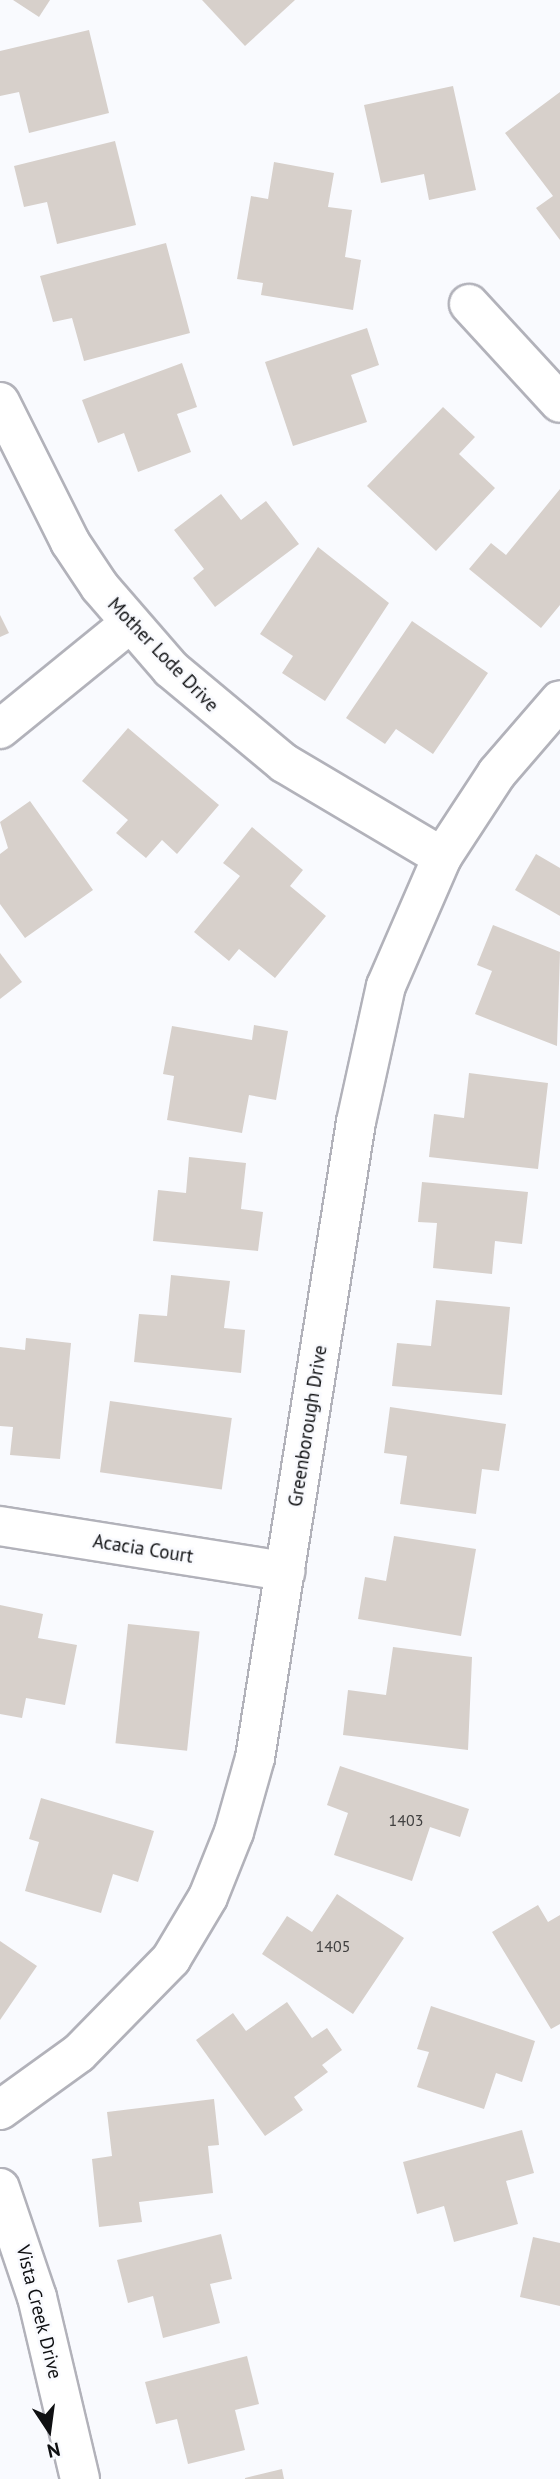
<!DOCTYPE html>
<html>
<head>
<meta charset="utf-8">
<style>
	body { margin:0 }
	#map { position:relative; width:560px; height:2479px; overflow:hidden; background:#f9fafe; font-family:"PT Sans",sans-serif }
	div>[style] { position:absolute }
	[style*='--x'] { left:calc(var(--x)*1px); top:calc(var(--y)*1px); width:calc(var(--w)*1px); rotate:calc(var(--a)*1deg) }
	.building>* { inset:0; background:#d7d0cb; transform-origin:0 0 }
	.roads { filter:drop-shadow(2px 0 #b2b2ba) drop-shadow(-2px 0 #b2b2ba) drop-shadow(0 2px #b2b2ba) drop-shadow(0 -2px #b2b2ba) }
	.street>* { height:38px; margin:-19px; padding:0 19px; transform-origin:19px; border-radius:19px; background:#fff }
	span { translate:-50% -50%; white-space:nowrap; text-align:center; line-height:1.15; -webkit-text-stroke:5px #f9fafe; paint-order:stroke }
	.number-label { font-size:16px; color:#414040 }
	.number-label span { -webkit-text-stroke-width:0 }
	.street-label { font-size:19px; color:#0f1012 }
	.north { position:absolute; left:14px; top:2395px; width:70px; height:70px; -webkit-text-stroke:5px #f9fafe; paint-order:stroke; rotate:167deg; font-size:19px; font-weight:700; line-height:28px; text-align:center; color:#0f1012 }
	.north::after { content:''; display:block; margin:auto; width:24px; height:32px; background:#0f1012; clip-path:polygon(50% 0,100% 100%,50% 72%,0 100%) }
</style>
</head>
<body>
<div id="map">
	<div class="building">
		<div style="clip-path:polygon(13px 0,50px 0,39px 17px)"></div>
		<div style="clip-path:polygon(202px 0,295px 0,245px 46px)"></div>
		<div style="clip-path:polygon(89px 30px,109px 113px,29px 133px,19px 92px,0 96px,0 51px)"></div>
		<div style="clip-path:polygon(453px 86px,476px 190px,429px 200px,424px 174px,381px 183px,364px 105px)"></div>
		<div style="clip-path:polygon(560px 92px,560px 240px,536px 208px,553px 196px,505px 133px)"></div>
		<div style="clip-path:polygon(115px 141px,136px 225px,57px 244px,47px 202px,24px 207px,14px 166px)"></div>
		<div style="clip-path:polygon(274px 162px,334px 173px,328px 207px,352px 210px,345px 257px,361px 260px,353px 310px,261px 295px,263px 283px,237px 279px,251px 196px,268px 199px)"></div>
		<div style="clip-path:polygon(166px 243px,190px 333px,84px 361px,72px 318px,53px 322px,40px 276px)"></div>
		<div style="clip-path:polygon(367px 328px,379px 365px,351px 375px,367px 422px,293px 446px,265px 362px)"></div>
		<div style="clip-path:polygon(182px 363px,197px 407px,177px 414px,191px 452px,138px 472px,124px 433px,98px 443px,82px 400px)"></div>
		<div style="clip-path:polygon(443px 407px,475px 437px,459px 454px,495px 488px,436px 551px,367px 486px)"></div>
		<div style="clip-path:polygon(560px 489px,560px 605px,541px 628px,469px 569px,491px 543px,506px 555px)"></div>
		<div style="clip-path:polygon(221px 494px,241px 520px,266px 501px,299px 544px,215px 607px,193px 578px,204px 569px,174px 530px)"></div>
		<div style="clip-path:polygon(318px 547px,389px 603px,325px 701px,282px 673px,293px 656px,260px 634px)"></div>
		<div style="clip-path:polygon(0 615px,9px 633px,0 637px)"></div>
		<div style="clip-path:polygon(412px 621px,488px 673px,433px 754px,396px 729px,385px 744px,346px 718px)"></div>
		<div style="clip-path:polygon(128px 728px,219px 805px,177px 854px,162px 840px,146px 858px,116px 833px,128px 820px,82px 781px)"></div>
		<div style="clip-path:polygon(30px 801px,93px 890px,25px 938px,0 904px,0 854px,8px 848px,0 822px)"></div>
		<div style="clip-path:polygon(252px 827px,303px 870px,290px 886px,326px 916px,275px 978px,239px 949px,229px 961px,194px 932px,240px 876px,223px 863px)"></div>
		<div style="clip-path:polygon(536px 854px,560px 868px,560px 916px,515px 890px)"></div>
		<div style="clip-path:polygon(493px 925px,560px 952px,557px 1046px,475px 1014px,492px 971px,477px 965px)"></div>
		<div style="clip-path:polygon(0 953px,22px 982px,0 999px)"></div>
		<div style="clip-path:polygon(254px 1025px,288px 1031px,276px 1100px,249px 1095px,242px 1133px,167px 1120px,174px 1076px,163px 1074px,172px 1026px,252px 1040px)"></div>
		<div style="clip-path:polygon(469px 1073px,548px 1083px,538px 1169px,429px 1157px,434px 1114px,464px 1118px)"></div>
		<div style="clip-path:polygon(189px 1157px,246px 1163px,241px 1209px,263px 1212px,258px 1251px,153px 1241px,158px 1190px,186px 1193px)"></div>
		<div style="clip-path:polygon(422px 1182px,528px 1192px,522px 1244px,495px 1241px,492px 1274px,433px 1268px,437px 1223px,418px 1222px)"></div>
		<div style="clip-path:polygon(171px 1275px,230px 1281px,224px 1328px,245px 1330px,241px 1373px,134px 1362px,139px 1314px,167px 1316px)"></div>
		<div style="clip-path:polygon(436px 1300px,510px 1307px,502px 1395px,392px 1386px,397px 1343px,431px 1346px)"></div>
		<div style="clip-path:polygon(26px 1338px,71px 1343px,60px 1459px,10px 1455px,13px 1427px,0 1426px,0 1347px,25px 1350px)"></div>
		<div style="left:110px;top:1401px;width:123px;height:72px;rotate:8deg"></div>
		<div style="clip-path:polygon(390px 1407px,506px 1424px,499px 1471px,482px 1469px,476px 1514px,400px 1504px,407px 1456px,384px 1453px)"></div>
		<div style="clip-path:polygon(394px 1536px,476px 1549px,461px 1636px,358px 1619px,365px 1577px,386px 1581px)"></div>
		<div style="clip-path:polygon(0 1605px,43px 1614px,38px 1638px,77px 1645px,65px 1705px,26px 1698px,22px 1718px,0 1714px)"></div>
		<div style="left:128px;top:1624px;width:72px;height:120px;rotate:6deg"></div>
		<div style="clip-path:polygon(393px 1647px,472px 1657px,468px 1750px,343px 1735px,348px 1690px,386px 1695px)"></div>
		<div style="clip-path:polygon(340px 1766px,469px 1809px,460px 1837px,430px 1827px,412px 1881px,334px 1855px,348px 1813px,327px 1805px)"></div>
		<div style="clip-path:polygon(41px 1798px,154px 1831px,138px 1882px,113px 1874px,101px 1913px,25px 1891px,39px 1842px,29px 1839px)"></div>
		<div style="clip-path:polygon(337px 1894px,404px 1938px,353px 2014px,262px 1954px,287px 1916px,312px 1932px)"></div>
		<div style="clip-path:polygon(538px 1905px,548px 1922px,560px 1915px,560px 2024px,551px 2029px,492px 1932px)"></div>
		<div style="clip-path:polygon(0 1941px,37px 1966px,0 2020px)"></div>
		<div style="clip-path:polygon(287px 2002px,312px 2038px,327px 2028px,342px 2050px,322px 2065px,328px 2072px,294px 2097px,303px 2110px,265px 2136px,196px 2040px,233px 2013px,246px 2031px)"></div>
		<div style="clip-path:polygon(431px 2006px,535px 2041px,522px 2082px,496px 2073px,484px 2109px,417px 2087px,429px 2052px,417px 2049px)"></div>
		<div style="clip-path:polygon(214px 2099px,219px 2145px,208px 2146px,213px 2193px,139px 2202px,142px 2222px,99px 2227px,92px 2159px,112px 2156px,107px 2112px)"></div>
		<div style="clip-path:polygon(522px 2130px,534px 2173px,506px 2181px,518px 2224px,454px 2242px,444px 2206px,417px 2214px,403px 2162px)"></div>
		<div style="clip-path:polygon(221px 2234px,232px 2279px,210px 2284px,220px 2323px,163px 2338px,153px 2296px,128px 2303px,117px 2260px)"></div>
		<div style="clip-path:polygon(533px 2237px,560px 2243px,560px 2306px,520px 2297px)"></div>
		<div style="clip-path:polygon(247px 2356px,259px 2404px,235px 2410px,245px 2450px,188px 2464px,177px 2419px,156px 2424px,145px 2382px)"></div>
		<div style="clip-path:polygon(282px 2469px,284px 2479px,245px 2479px,245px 2478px)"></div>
	</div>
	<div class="roads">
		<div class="street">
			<div style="--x:469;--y:304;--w:134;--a:47.4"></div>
			<div style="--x:0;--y:402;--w:157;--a:63.4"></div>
			<div style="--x:70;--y:542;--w:54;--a:56.3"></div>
			<div style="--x:100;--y:587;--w:108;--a:49.1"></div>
			<div style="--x:171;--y:669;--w:147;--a:39.8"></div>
			<div style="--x:284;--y:763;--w:184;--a:30.7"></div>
			<div style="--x:0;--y:729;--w:166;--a:-39.1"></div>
			<div style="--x:0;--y:1526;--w:289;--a:9"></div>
			<div style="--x:0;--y:2110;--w:97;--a:-35.8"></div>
			<div style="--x:79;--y:2053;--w:132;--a:-45.6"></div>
			<div style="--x:171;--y:1959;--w:72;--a:-59.2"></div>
			<div style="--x:208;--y:1897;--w:70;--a:-68.2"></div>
			<div style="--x:234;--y:1832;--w:77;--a:-74.2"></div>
			<div style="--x:255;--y:1758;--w:644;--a:-80.98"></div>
			<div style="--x:356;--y:1122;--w:139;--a:-77.6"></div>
			<div style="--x:386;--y:986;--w:141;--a:-66.5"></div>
			<div style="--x:442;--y:857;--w:100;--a:-56.8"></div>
			<div style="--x:497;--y:773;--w:96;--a:-49.2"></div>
			<div style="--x:0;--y:2188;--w:115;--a:71.3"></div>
			<div style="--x:37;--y:2297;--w:187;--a:76.7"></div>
		</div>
	</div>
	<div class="number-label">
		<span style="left:406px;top:1820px">1403</span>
		<span style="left:333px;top:1946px">1405</span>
	</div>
	<div class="street-label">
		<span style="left:163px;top:655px;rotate:46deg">Mother Lode Drive</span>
		<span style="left:308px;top:1426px;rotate:-81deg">Greenborough Drive</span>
		<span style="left:143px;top:1549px;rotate:9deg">Acacia Court</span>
		<span style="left:39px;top:2312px;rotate:76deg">Vista Creek Drive</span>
	</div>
	<div class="north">N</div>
</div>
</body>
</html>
